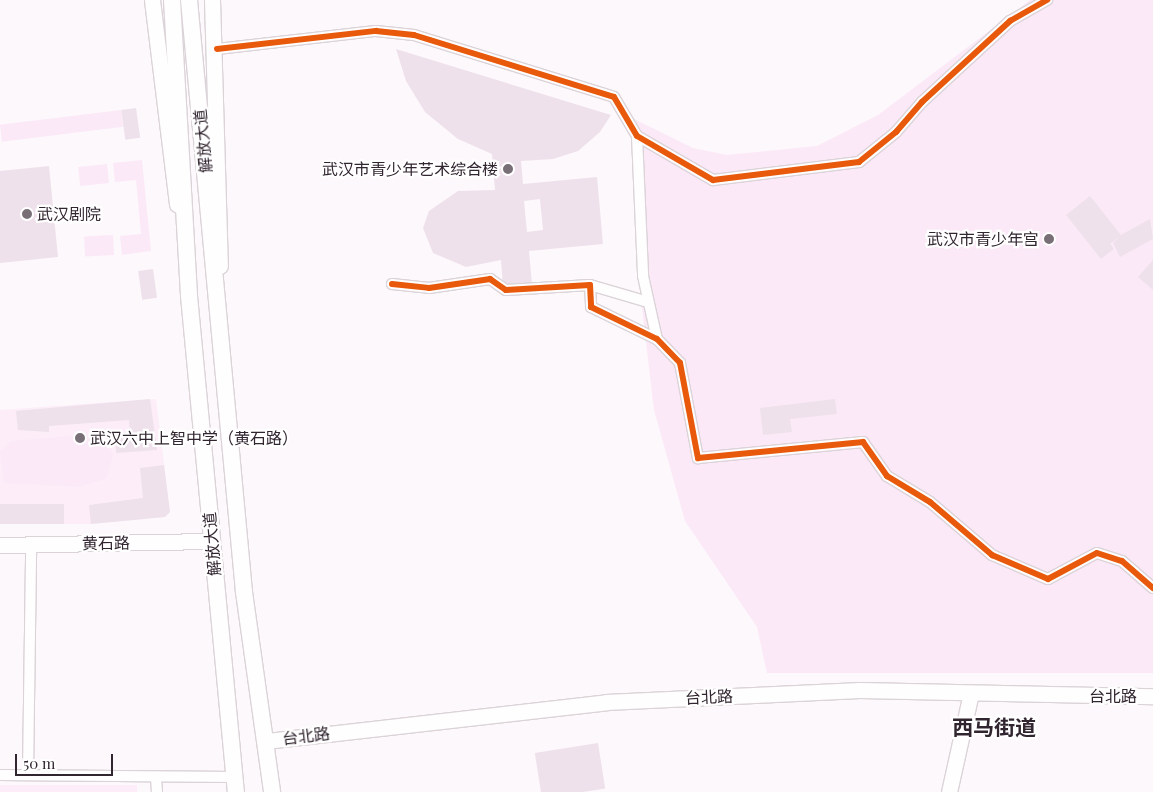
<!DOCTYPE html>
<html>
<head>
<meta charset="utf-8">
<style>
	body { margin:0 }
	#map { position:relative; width:1153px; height:792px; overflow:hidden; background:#fdf8fb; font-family:"Playfair Display","Noto Sans SC",serif }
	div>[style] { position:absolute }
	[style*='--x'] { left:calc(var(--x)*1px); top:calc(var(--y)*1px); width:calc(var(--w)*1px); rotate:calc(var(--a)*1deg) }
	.built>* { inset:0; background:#fcedf9; transform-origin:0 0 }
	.green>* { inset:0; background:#fbe9f7; transform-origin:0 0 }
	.building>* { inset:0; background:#eee1eb; transform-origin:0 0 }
	.roads { filter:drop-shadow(1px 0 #dbd3d8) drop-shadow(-1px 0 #dbd3d8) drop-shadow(0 1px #dbd3d8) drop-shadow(0 -1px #dbd3d8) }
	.street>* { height:10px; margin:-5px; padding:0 5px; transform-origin:5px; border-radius:5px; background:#fffefe }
	.secondary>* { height:15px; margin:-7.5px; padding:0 7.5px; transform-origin:7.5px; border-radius:7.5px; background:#fffefe }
	.primary>* { height:16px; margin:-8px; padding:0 8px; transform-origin:8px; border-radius:8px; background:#fffefe }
	.cycleway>* { height:6px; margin:-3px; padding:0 3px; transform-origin:3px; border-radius:3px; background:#e8590c }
	.dots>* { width:14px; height:14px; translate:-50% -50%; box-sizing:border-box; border:2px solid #fff; border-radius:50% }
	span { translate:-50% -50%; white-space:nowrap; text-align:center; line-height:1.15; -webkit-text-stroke:4.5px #fff; paint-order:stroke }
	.street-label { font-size:16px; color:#31252f }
	.poi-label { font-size:16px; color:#31252f }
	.right { translate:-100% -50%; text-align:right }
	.left { translate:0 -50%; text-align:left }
	.district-label { font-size:21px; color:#31252f; font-weight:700 }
	.scale { position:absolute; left:15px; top:754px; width:98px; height:22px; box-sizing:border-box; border:2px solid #31252f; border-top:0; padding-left:6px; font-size:15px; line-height:18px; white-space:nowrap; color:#31252f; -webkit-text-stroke:4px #fff; paint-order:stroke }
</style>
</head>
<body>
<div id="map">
	<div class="built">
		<div style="clip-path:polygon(156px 399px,170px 512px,165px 517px,91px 524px,0 524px,0 410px)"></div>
		<div style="left:0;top:785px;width:137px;height:7px"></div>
	</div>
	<div class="green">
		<div style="clip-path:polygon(1030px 0,1153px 0,1153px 673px,767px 673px,757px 627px,685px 521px,654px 410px,639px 283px,630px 117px,693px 148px,727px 155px,817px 146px,878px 115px)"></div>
		<div style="left:121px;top:110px;width:17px;height:122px;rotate:83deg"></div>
		<div style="clip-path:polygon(142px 160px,151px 251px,122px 255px,120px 236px,141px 234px,136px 180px,115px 182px,113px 163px)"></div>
		<div style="left:107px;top:164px;width:19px;height:29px;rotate:84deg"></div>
		<div style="left:113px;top:235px;width:20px;height:29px;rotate:87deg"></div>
		<div style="clip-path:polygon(93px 434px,107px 441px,113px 455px,107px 478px,80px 487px,4px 483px,0 451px,11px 441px)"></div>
	</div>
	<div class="building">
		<div style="clip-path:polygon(evenodd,396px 49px,611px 115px,600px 132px,578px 151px,553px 159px,521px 161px,523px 184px,597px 177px,603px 244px,529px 251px,532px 284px,503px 286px,501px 260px,466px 267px,433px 253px,423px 228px,429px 211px,458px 191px,495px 190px,492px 154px,458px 139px,425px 112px,406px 81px,396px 49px,540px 199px,543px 230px,527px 232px,524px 201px,540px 199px)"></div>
		<div style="left:136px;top:108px;width:30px;height:15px;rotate:82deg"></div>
		<div style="clip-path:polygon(49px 166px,58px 257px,0 263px,0 171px)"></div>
		<div style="clip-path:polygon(1090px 196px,1121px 235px,1150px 219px,1153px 239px,1120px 257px,1113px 243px,1119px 237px,1110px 244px,1114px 249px,1101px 259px,1066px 215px)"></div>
		<div style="clip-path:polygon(1153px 260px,1153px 290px,1138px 277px)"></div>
		<div style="left:153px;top:269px;width:29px;height:15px;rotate:82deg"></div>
		<div style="clip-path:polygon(150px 399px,157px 450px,116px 453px,115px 433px,130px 432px,129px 420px,49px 426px,49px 432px,18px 430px,16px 411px)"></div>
		<div style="clip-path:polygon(835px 399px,837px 414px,790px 419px,792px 432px,763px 435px,760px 408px)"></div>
		<div style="clip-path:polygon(164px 465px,170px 512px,165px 517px,91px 524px,89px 505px,143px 498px,140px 468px)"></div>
		<div style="left:0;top:504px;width:64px;height:20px"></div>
		<div style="left:598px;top:743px;width:46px;height:64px;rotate:81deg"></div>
	</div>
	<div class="roads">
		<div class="street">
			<div style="--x:217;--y:49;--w:160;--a:-6.5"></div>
			<div style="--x:376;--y:31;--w:38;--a:6"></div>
			<div style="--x:414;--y:35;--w:209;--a:17.2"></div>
			<div style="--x:614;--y:97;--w:45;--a:59.5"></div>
			<div style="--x:637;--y:136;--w:88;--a:30.1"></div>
			<div style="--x:713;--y:180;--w:147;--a:-7"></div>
			<div style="--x:859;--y:162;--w:48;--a:-39"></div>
			<div style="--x:896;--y:132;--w:40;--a:-49"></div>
			<div style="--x:922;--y:102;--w:120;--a:-42.6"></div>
			<div style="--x:1010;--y:21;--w:43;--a:-29.6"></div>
			<div style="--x:637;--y:136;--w:140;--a:87.5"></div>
			<div style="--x:643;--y:276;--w:65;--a:77.5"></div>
			<div style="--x:392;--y:284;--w:37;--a:6"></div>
			<div style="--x:429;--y:288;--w:62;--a:-8.4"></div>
			<div style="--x:490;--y:279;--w:19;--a:35"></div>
			<div style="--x:506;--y:290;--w:84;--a:-3.4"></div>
			<div style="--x:590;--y:285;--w:22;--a:87"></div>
			<div style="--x:591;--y:307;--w:73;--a:25.9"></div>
			<div style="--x:657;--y:339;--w:33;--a:46"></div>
			<div style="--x:680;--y:363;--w:97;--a:79.3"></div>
			<div style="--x:698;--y:458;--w:166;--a:-5.5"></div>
			<div style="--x:863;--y:442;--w:42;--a:54.8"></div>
			<div style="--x:887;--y:476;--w:50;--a:31.2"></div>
			<div style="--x:930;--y:502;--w:82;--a:40.5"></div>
			<div style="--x:992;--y:555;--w:61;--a:23.2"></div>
			<div style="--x:1048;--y:579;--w:55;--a:-28"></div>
			<div style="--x:1097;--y:553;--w:26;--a:18"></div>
			<div style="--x:1122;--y:561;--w:41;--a:41.1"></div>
			<div style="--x:590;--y:285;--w:60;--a:16.3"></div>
			<div style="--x:28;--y:774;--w:229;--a:-89.2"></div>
			<div style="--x:0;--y:775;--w:234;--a:0.5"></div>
			<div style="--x:156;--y:778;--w:14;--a:86"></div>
		</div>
		<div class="secondary">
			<div style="--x:152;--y:0;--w:206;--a:83"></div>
			<div style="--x:212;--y:0;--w:266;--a:88.3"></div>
			<div style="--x:0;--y:545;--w:212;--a:-1.1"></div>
			<div style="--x:266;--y:741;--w:342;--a:-6.5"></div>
			<div style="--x:606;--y:702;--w:254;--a:-2.7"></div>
			<div style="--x:860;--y:690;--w:293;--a:1.2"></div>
			<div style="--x:949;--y:792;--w:101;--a:-77.5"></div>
		</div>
		<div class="primary">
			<div style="--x:172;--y:0;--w:296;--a:86.7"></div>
			<div style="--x:189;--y:296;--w:498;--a:84.6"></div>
			<div style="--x:189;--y:0;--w:595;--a:84.69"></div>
			<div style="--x:244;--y:592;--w:202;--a:82"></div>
		</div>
	</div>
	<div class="cycleway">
		<div style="--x:217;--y:49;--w:160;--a:-6.5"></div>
		<div style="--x:376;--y:31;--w:38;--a:6"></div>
		<div style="--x:414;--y:35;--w:209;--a:17.2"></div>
		<div style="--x:614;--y:97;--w:45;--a:59.5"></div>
		<div style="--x:637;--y:136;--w:88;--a:30.1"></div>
		<div style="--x:713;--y:180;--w:147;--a:-7"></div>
		<div style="--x:859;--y:162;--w:48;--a:-39"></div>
		<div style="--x:896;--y:132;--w:40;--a:-49"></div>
		<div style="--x:922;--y:102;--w:120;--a:-42.6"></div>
		<div style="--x:1010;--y:21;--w:43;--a:-29.6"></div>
		<div style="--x:392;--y:284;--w:37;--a:6"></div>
		<div style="--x:429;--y:288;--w:62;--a:-8.4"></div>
		<div style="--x:490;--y:279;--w:19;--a:35"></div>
		<div style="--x:506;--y:290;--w:84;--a:-3.4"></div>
		<div style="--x:590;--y:285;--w:22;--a:87"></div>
		<div style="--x:591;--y:307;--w:73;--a:25.9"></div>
		<div style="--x:657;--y:339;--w:33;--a:46"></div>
		<div style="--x:680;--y:363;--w:97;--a:79.3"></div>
		<div style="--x:698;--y:458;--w:166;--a:-5.5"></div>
		<div style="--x:863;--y:442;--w:42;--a:54.8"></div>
		<div style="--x:887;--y:476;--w:50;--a:31.2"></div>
		<div style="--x:930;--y:502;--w:82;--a:40.5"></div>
		<div style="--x:992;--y:555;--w:61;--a:23.2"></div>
		<div style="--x:1048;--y:579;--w:55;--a:-28"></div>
		<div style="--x:1097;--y:553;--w:26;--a:18"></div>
		<div style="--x:1122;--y:561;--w:41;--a:41.1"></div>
	</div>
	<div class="dots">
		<div style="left:508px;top:169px;background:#786f76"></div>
		<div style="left:27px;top:214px;background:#786f76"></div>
		<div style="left:1049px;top:239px;background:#786f76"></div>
		<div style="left:80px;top:438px;background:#786f76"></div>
	</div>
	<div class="street-label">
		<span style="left:203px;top:141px;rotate:-96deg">解放大道</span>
		<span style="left:106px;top:543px;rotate:-1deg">黄石路</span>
		<span style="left:212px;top:544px;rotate:-95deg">解放大道</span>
		<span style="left:1113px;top:696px">台北路</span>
		<span style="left:709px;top:697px;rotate:-3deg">台北路</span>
		<span style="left:306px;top:736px;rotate:-7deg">台北路</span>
	</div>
	<div class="poi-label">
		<span class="right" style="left:498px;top:169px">武汉市青少年艺术综合楼</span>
		<span class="left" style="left:37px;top:214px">武汉剧院</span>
		<span class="right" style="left:1039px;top:239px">武汉市青少年宫</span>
		<span class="left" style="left:90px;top:438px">武汉六中上智中学（黄石路）</span>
	</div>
	<div class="district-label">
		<span style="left:994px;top:726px">西马街道</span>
	</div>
	<div class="scale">50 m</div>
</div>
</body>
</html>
